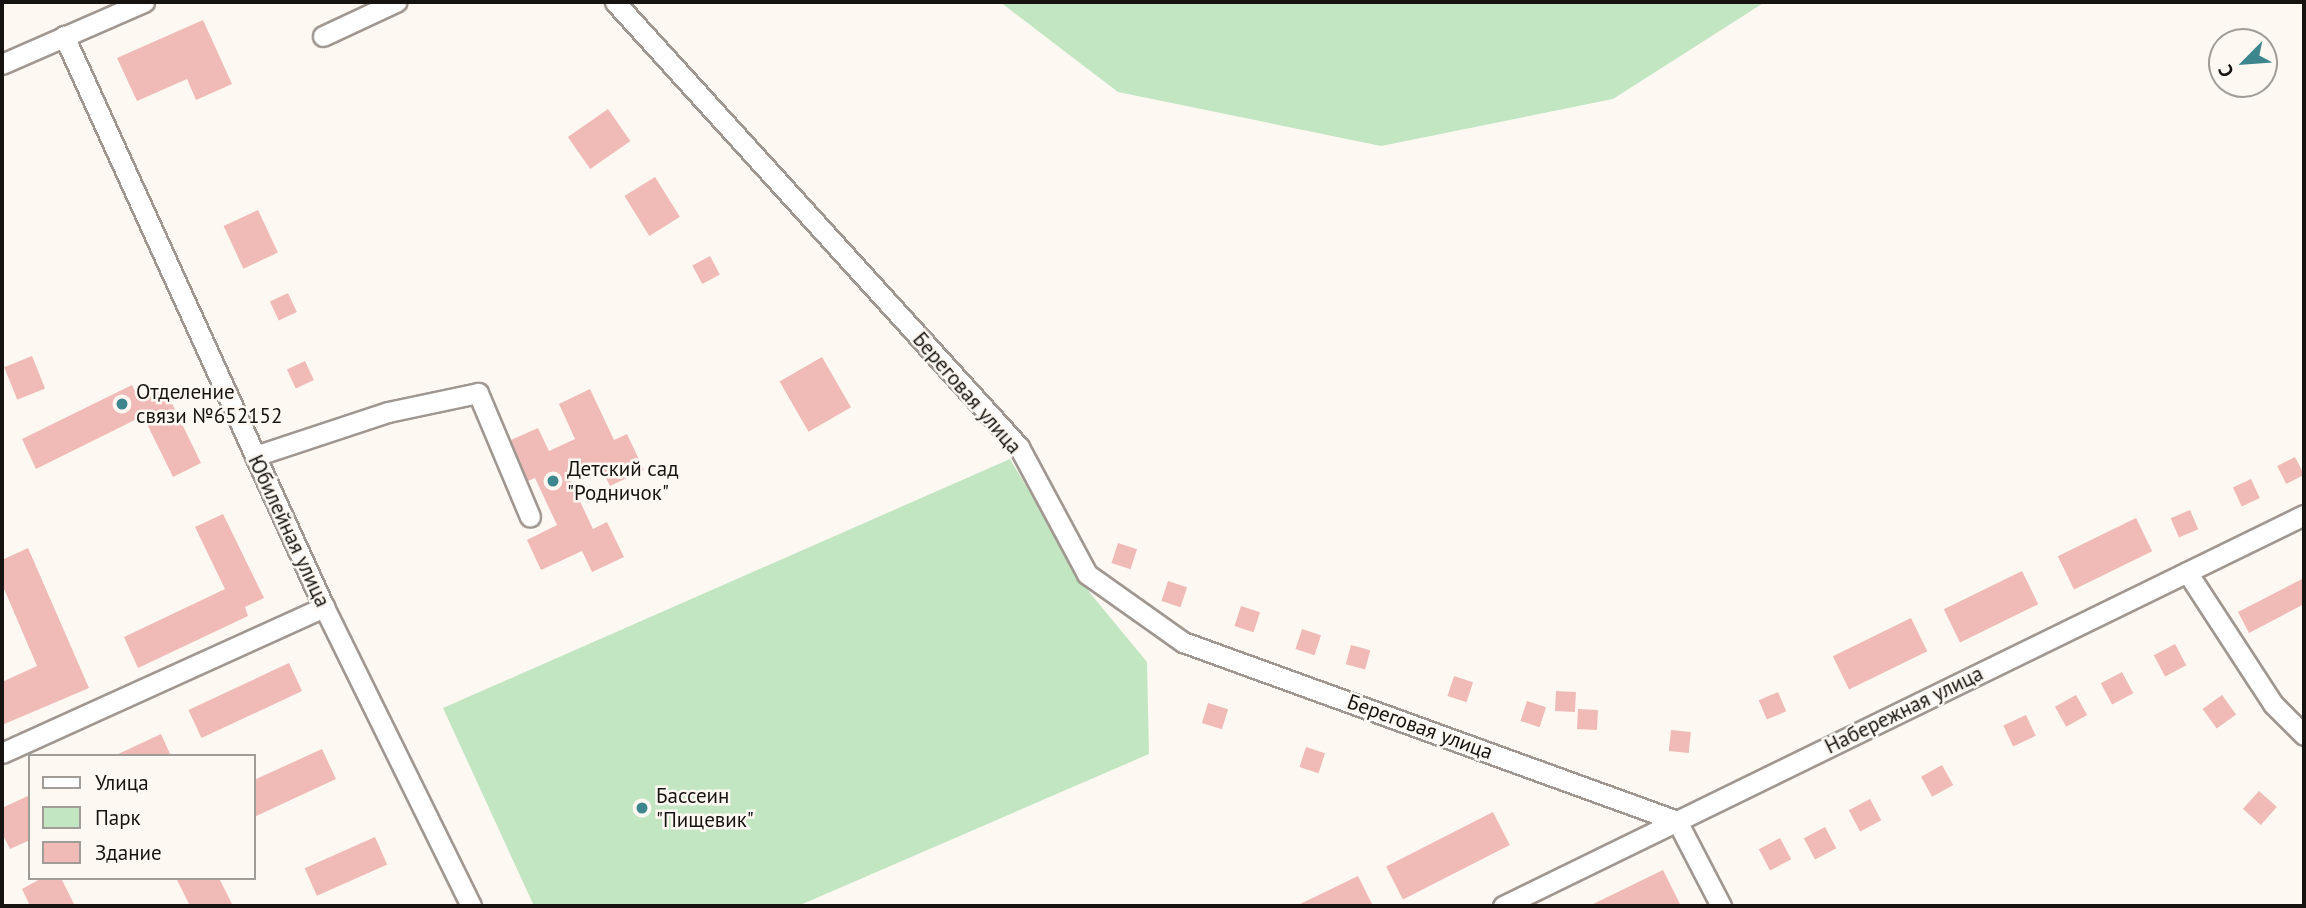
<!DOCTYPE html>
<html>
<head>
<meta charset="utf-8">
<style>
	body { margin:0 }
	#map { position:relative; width:2306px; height:908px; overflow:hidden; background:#fef8f3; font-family:"PT Sans",sans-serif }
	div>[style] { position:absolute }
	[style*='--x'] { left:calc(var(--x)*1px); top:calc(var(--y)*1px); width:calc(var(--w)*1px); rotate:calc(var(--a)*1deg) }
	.green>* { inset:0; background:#c2e6c2 }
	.building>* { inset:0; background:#f0bab6; transform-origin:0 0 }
	.roads { filter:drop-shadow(2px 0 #a09790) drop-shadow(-2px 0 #a09790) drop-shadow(0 2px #a09790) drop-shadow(0 -2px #a09790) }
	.minor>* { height:19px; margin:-9.5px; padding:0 9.5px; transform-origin:9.5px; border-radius:9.5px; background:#fff }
	.dots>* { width:19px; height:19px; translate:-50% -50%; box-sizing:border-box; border:4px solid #fef8f3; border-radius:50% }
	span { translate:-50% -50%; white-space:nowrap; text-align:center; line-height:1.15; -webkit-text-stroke:5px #fef8f3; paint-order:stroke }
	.poi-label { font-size:21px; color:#161310 }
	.left { translate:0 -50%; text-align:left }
	.street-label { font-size:21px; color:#161310 }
	.frame { position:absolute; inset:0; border:4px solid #161310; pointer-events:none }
	.legend { position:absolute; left:28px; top:754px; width:228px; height:126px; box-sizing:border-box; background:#fef8f3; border:2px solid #a19c98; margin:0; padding:9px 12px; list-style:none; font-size:21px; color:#161310 }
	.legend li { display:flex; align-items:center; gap:14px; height:35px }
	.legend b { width:35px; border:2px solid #a19c98 }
	.north { position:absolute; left:2208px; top:28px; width:70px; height:70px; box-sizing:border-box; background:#fef8f3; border:2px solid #a19c98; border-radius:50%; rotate:245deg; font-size:19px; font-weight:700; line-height:28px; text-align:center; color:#161310 }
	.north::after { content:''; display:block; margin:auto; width:24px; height:32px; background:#3e868e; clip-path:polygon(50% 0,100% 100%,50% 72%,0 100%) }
</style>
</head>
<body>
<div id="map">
	<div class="green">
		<div style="clip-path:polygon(1000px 2px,1765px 2px,1613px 99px,1381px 146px,1118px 92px)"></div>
		<div style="clip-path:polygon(1010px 459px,1090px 593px,1147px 662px,1149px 754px,798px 906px,534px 906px,443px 708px)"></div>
	</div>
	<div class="building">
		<div style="clip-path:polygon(203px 20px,232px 84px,196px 100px,187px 79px,137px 101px,117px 58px)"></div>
		<div style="left:608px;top:109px;width:39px;height:49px;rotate:55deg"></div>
		<div style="left:655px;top:177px;width:47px;height:36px;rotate:58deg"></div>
		<div style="left:258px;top:210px;width:47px;height:38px;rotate:65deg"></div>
		<div style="left:710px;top:256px;width:21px;height:20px;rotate:62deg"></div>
		<div style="left:288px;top:293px;width:21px;height:20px;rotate:65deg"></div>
		<div style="left:32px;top:356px;width:35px;height:30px;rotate:68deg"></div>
		<div style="left:822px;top:357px;width:58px;height:49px;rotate:60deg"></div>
		<div style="left:305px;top:361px;width:21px;height:20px;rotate:65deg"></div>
		<div style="clip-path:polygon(132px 385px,138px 397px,163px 385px,201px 463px,173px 477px,143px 416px,36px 469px,22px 439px)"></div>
		<div style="clip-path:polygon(590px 389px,614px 440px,627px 434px,644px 470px,610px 486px,599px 464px,569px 478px,593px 529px,607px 522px,624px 557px,592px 572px,582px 551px,541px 570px,527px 540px,557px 525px,535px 478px,528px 481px,511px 440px,538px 428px,549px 451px,575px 439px,559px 404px)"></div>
		<div style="left:2295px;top:457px;width:20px;height:20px;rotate:63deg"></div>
		<div style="left:2251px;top:479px;width:21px;height:20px;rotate:65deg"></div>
		<div style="left:2190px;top:510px;width:21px;height:21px;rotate:67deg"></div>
		<div style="clip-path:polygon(223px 514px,264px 598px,245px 607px,248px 616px,138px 668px,124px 637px,225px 589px,195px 527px)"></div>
		<div style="left:2136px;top:518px;width:37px;height:87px;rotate:64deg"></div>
		<div style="left:1118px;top:543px;width:20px;height:21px;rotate:18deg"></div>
		<div style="clip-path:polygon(28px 548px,89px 688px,2px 725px,2px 682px,37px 666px,2px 584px,2px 560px)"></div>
		<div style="left:2022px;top:571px;width:37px;height:87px;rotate:64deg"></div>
		<div style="clip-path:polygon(2304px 578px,2304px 604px,2249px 633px,2238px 612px)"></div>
		<div style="left:1168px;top:581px;width:20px;height:21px;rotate:18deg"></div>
		<div style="left:1241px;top:606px;width:20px;height:21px;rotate:18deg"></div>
		<div style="left:1911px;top:618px;width:37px;height:87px;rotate:64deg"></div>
		<div style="left:1302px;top:629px;width:20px;height:21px;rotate:18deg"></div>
		<div style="left:2175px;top:644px;width:24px;height:24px;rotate:62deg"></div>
		<div style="left:1351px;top:645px;width:20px;height:20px;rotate:15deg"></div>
		<div style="left:289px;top:663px;width:31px;height:111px;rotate:65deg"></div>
		<div style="left:2122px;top:672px;width:24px;height:24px;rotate:62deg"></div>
		<div style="left:1454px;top:676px;width:20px;height:21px;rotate:18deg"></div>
		<div style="left:1556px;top:691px;width:20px;height:20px;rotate:3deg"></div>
		<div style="left:1778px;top:692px;width:21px;height:21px;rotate:67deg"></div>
		<div style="left:2076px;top:695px;width:23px;height:24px;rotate:61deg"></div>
		<div style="left:2222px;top:695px;width:24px;height:24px;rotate:54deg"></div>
		<div style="left:1527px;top:701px;width:20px;height:21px;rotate:18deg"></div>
		<div style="left:1208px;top:703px;width:21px;height:21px;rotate:17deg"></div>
		<div style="left:1578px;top:709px;width:20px;height:20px;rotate:3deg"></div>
		<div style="left:2026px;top:715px;width:23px;height:25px;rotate:65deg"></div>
		<div style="left:1671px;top:730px;width:20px;height:21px;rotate:6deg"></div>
		<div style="clip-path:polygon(161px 734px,171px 756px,114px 756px)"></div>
		<div style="left:1306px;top:747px;width:20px;height:21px;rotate:18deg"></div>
		<div style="clip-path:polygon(322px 749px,336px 779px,254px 817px,254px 780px)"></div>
		<div style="left:1942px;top:765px;width:23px;height:24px;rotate:61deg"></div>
		<div style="left:2259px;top:791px;width:24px;height:24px;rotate:42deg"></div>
		<div style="clip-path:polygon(30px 795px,30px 840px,10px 849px,2px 833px,2px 808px)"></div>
		<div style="left:1870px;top:799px;width:24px;height:24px;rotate:62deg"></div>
		<div style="left:1493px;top:812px;width:37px;height:120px;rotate:63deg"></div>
		<div style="left:1825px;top:827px;width:24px;height:24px;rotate:62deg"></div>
		<div style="left:375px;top:837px;width:30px;height:77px;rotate:66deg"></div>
		<div style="left:1780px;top:838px;width:24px;height:24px;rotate:62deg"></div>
		<div style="clip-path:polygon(1663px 870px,1681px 906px,1589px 906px)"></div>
		<div style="clip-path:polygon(1358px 876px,1373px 906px,1296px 906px)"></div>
		<div style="clip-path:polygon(42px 878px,61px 878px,75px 906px,30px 906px,22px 889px)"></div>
		<div style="clip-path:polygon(176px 878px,219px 878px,233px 906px,190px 906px)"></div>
	</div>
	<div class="roads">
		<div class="minor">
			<div style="--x:615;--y:2;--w:601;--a:47.76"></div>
			<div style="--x:1019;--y:447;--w:144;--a:61.8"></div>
			<div style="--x:1087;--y:574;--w:118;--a:35.3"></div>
			<div style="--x:1183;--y:642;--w:525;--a:19.92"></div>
			<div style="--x:1677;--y:821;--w:96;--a:62.6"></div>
			<div style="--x:64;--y:36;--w:627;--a:65.52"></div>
			<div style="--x:324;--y:607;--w:333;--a:63.8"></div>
			<div style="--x:323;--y:36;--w:81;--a:-25"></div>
			<div style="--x:2;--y:64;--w:155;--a:-23.6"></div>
			<div style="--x:255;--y:456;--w:140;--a:-18.3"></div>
			<div style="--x:388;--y:412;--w:92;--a:-11.9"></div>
			<div style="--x:478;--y:393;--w:134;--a:67.2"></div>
			<div style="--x:2187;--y:572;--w:158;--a:56.9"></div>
			<div style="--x:2273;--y:704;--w:44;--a:45"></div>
			<div style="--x:2;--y:753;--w:354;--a:-24.4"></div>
			<div style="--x:1503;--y:906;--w:891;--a:-26.02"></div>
		</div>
	</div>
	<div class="dots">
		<div style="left:122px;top:404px;background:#3e868e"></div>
		<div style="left:553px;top:481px;background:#3e868e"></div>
		<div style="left:642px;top:808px;background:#3e868e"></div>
	</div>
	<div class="poi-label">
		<span class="left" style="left:136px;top:404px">Отделение<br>связи №652152</span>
		<span class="left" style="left:567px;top:481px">Детский сад<br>"Родничок"</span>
		<span class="left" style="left:656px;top:808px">Бассеин<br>"Пищевик"</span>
	</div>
	<div class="street-label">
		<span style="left:967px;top:393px;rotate:49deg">Береговая улица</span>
		<span style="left:289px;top:531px;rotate:65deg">Юбилейная улица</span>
		<span style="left:1904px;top:710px;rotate:-26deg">Набережная улица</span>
		<span style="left:1420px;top:727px;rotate:20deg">Береговая улица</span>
	</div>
	<div class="frame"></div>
	<ul class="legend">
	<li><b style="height:9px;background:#fff"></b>Улица</li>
	<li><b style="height:19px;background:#c2e6c2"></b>Парк</li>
	<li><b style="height:19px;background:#f0bab6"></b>Здание</li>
	</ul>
	<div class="north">С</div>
</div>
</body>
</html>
